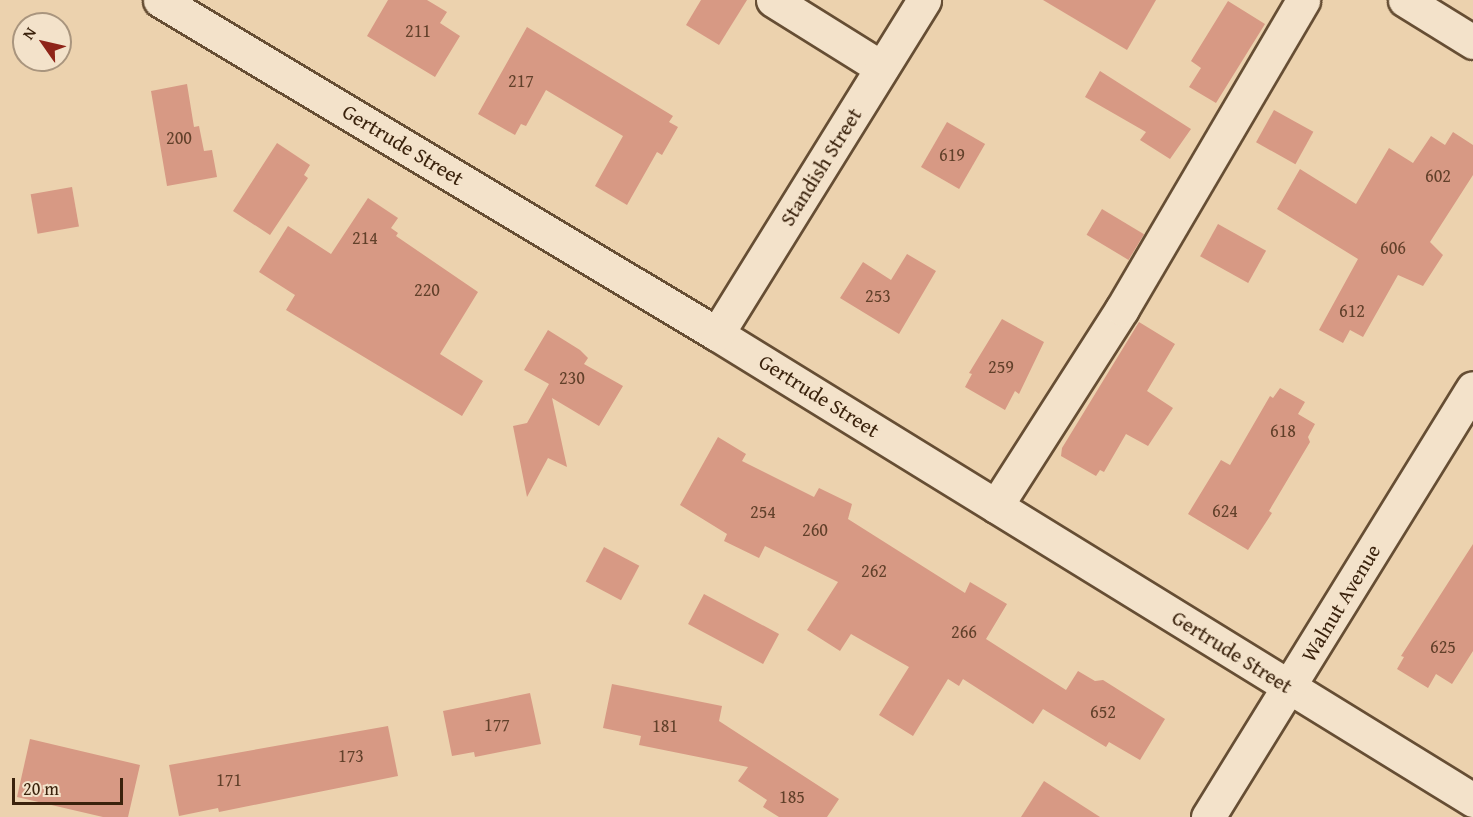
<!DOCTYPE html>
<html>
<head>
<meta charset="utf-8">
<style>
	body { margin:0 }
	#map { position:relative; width:1473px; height:817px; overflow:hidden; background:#ecd2ae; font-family:"Gentium Book Plus",serif }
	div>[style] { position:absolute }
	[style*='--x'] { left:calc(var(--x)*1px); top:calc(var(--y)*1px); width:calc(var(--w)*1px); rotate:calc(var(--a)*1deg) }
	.building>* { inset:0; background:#d79984; transform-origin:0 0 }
	.roads { filter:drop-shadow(2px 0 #664e34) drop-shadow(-2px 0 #664e34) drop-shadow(0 2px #664e34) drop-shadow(0 -2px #664e34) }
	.minor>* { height:33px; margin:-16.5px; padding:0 16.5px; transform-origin:16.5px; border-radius:16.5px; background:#f3e2ca }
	span { translate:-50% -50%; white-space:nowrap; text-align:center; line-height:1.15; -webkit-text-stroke:5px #f3e2ca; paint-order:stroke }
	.number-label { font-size:18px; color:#61402a }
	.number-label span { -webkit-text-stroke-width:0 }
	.street-label { font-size:21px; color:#3a220c }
	.north { position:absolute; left:12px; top:12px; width:60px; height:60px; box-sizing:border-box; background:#f3e2ca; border:2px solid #a9957e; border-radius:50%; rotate:304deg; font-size:16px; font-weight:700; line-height:24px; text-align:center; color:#3a220c }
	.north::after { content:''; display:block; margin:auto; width:21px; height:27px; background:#8f2418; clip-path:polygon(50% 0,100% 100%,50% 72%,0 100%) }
	.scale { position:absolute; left:12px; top:778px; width:111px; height:27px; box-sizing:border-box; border:3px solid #3a220c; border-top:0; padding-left:8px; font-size:18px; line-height:21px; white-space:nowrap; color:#3a220c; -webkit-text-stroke:4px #f3e2ca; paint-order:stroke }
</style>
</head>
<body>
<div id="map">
	<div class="building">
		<div style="clip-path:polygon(388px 0,427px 0,447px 12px,440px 23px,460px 36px,435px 77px,367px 36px)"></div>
		<div style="clip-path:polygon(701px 0,747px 0,719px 45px,686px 25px)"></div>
		<div style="clip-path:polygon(1043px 0,1156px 0,1127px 50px)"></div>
		<div style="clip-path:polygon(1228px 1px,1265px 24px,1216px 103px,1189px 87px,1201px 68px,1191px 61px)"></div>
		<div style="clip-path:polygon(527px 27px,673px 116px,669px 122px,678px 127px,662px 155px,657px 152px,627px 205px,595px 186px,623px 136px,546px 90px,526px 126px,521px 124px,515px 135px,478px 114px)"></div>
		<div style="clip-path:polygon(1100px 71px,1191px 129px,1170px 159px,1140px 140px,1146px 132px,1085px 97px)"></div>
		<div style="clip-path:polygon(187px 84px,194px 127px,199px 126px,204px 151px,212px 150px,217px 177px,167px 186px,151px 91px)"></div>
		<div style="left:1274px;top:110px;width:45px;height:37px;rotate:29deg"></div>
		<div style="left:947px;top:122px;width:44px;height:52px;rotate:30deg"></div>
		<div style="clip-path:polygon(1453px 132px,1473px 145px,1473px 175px,1430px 242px,1443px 255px,1423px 286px,1398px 275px,1363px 337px,1350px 330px,1343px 343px,1319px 330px,1358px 259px,1277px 209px,1300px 169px,1356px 204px,1389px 148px,1413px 163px,1431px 136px,1445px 145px)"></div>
		<div style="clip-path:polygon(277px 143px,310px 165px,304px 175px,308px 178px,270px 235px,233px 211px)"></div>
		<div style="left:72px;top:187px;width:40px;height:42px;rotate:80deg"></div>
		<div style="clip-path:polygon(368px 198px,398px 218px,391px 228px,398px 233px,396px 236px,478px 292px,440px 354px,483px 381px,462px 416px,286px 310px,295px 295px,259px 272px,288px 226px,331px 254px)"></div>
		<div style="left:1102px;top:209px;width:49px;height:30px;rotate:31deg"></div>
		<div style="left:1218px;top:224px;width:55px;height:37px;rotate:29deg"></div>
		<div style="clip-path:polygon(907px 254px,936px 271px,899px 334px,840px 298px,863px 262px,891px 280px)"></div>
		<div style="clip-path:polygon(1002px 319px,1044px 342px,1019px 394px,1015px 391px,1005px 410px,965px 387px,972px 374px,969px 373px)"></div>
		<div style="clip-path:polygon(1139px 322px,1175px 344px,1147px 391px,1173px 408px,1148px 446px,1126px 434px,1104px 472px,1100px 470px,1096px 476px,1061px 456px,1062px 448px)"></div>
		<div style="clip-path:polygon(548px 330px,580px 350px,588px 358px,584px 364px,623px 386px,599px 426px,552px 398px,567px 467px,548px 458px,527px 497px,513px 426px,527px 423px,549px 384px,524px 370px)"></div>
		<div style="clip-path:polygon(1280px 388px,1305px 402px,1298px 414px,1315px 424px,1308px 437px,1310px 442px,1269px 511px,1272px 513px,1248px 550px,1188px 514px,1221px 460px,1230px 465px,1270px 396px,1273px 398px)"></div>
		<div style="clip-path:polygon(718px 437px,746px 454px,742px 461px,814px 497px,819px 488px,852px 504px,848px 519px,965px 593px,970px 582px,1007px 604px,986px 639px,1066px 690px,1078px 671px,1095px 681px,1103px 680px,1165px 719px,1140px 760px,1109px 742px,1106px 747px,1043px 709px,1033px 724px,963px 679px,959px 686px,948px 679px,913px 736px,879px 715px,909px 667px,851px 634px,840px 651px,807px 630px,838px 582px,765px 546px,759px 558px,724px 541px,727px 534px,680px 505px)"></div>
		<div style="clip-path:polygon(1473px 544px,1473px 651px,1452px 684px,1436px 674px,1428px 688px,1397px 669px,1404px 657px,1401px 656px)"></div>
		<div style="left:604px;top:547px;width:40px;height:39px;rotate:28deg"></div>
		<div style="left:704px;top:594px;width:85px;height:34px;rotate:28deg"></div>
		<div style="clip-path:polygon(612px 684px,722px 706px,719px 721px,839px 799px,827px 817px,779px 817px,763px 807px,767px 800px,738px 781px,748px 767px,639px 745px,641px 736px,603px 728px)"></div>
		<div style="clip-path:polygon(530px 693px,541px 744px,475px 757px,474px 752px,452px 756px,443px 711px)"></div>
		<div style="clip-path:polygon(388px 726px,398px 776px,219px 812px,218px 808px,179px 816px,169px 765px)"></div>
		<div style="clip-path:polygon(30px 739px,140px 765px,128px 817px,103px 817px,17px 797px)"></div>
		<div style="clip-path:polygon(1044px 781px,1100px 817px,1021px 817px)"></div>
	</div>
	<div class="roads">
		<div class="minor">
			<div style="--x:160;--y:0;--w:649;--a:30.95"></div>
			<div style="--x:717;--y:334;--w:888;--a:31.65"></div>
			<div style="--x:773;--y:0;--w:128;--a:32"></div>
			<div style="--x:1405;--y:0;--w:80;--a:31.7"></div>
			<div style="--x:717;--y:334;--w:393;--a:-58.2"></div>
			<div style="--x:996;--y:506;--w:234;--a:-57.4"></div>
			<div style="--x:1122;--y:309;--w:358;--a:-59.6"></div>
			<div style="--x:1208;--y:817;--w:504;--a:-58.3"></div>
		</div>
	</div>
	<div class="number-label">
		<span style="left:418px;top:31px">211</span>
		<span style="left:521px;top:81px">217</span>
		<span style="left:179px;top:138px">200</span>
		<span style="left:952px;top:155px">619</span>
		<span style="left:1438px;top:176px">602</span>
		<span style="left:365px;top:238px">214</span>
		<span style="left:1393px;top:248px">606</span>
		<span style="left:427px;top:290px">220</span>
		<span style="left:878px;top:296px">253</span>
		<span style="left:1352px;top:311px">612</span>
		<span style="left:1001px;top:367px">259</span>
		<span style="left:572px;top:378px">230</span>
		<span style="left:1283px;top:431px">618</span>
		<span style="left:1225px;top:511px">624</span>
		<span style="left:763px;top:512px">254</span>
		<span style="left:815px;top:530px">260</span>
		<span style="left:874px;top:571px">262</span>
		<span style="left:964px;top:632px">266</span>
		<span style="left:1443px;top:647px">625</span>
		<span style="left:1103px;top:712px">652</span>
		<span style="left:497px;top:725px">177</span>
		<span style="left:665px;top:726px">181</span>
		<span style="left:351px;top:756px">173</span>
		<span style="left:229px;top:780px">171</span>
		<span style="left:792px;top:797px">185</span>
	</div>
	<div class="street-label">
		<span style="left:403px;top:145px;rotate:31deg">Gertrude Street</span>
		<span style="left:821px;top:167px;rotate:-58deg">Standish Street</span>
		<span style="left:819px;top:396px;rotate:32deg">Gertrude Street</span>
		<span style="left:1341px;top:603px;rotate:-59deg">Walnut Avenue</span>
		<span style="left:1232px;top:652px;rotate:32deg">Gertrude Street</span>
	</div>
	<div class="north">N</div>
	<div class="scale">20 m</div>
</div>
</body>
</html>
